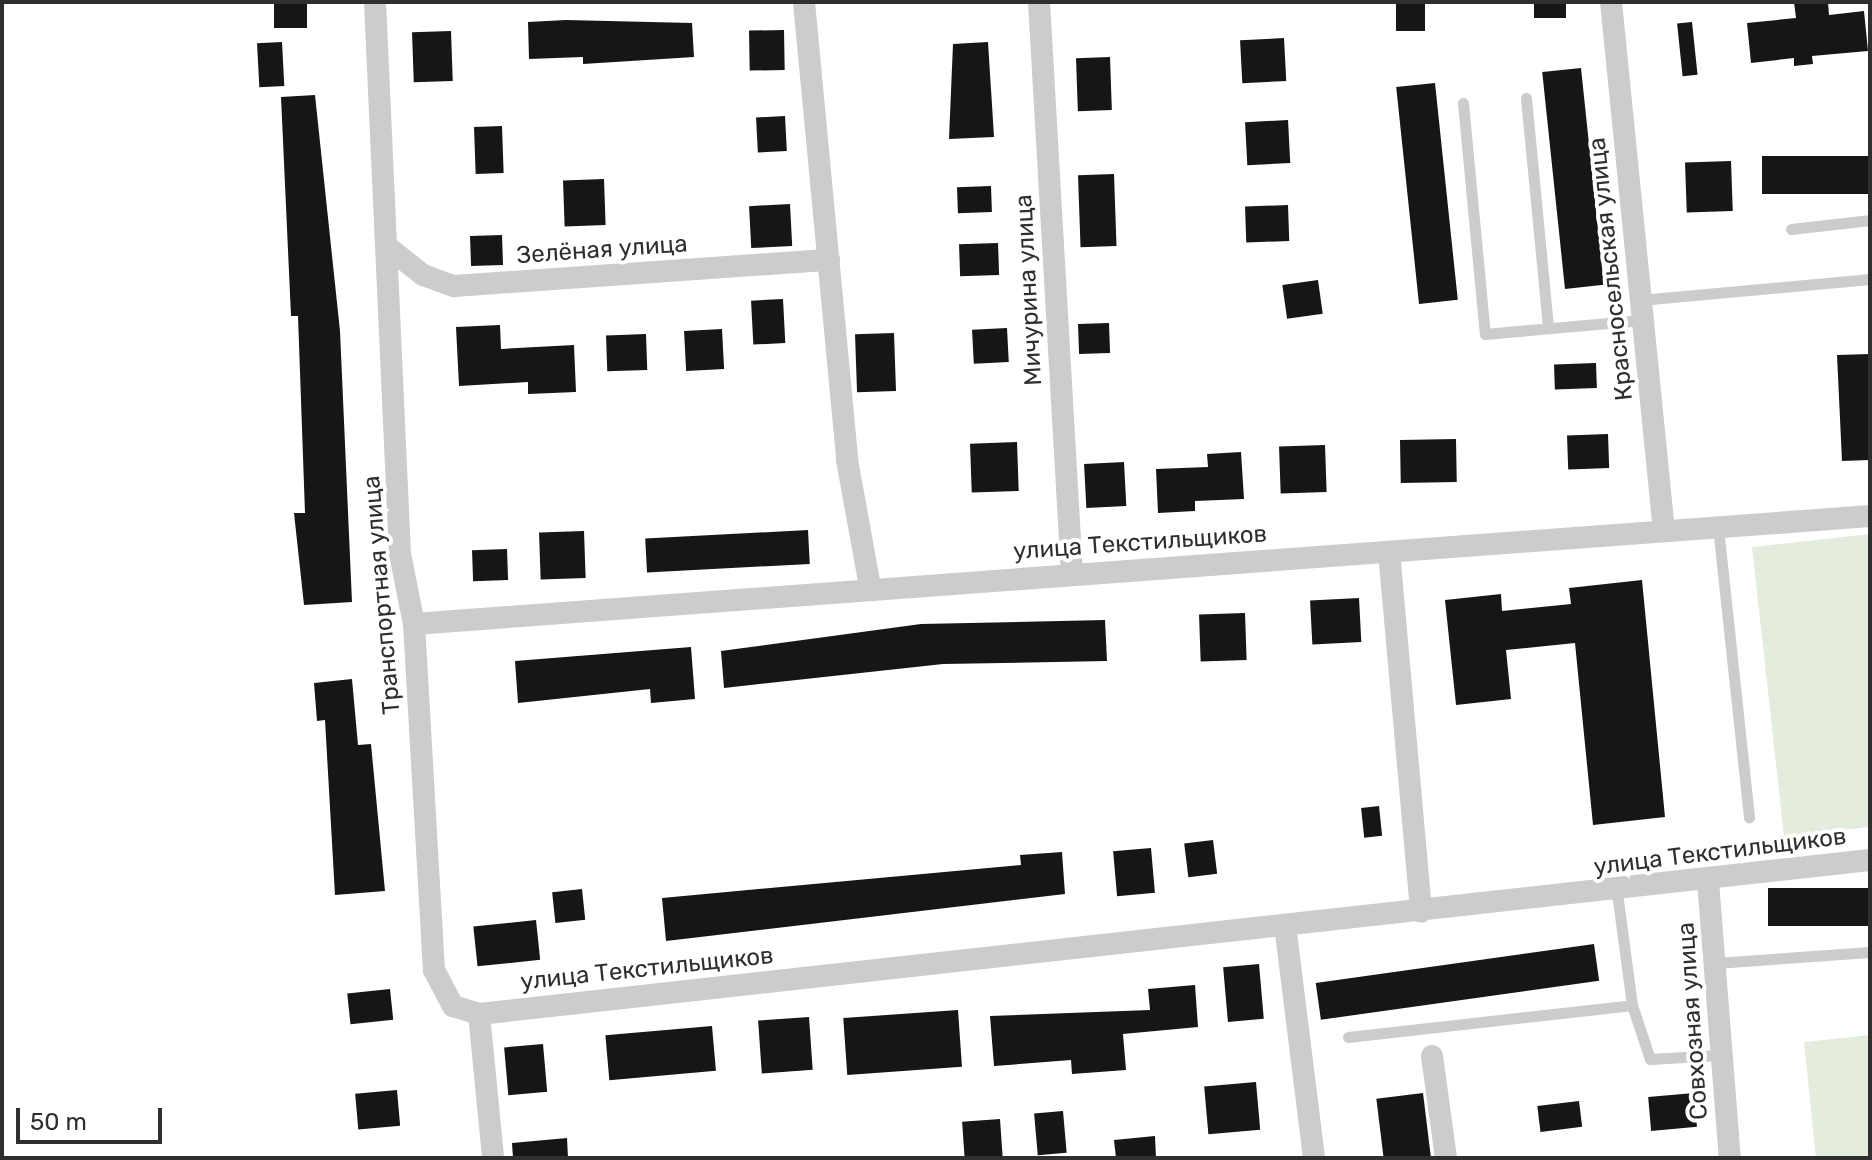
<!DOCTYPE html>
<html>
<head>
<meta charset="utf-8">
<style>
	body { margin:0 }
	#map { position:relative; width:1872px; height:1160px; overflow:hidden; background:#fff; font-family:Rubik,sans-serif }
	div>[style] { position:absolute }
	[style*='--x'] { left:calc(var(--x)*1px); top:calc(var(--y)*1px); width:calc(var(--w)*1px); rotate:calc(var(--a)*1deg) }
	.green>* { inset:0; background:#e4ecde }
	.building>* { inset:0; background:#161616; transform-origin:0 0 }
	.service>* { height:11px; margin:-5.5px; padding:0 5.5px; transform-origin:5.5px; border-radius:5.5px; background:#ccc }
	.minor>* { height:22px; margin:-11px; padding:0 11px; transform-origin:11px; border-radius:11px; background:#ccc }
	span { translate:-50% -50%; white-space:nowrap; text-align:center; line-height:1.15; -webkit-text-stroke:8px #fff; paint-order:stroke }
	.street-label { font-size:24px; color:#2f2f2f }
	.frame { position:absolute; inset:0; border:4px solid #2f2f2f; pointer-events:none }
	.scale { position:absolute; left:16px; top:1108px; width:146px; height:36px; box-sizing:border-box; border:4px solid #2f2f2f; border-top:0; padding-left:10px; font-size:24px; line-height:28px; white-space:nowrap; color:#2f2f2f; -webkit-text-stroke:6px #fff; paint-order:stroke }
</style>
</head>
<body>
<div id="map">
	<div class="green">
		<div style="clip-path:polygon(1870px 534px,1870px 827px,1784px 836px,1752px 547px)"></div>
		<div style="clip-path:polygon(1870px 1035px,1870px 1158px,1816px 1158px,1804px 1042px)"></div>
	</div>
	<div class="building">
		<div style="left:274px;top:2px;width:33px;height:26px"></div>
		<div style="left:1396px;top:2px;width:29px;height:29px"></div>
		<div style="left:1534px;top:2px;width:32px;height:16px"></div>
		<div style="clip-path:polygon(1794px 2px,1828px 2px,1829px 15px,1864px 11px,1868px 51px,1812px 56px,1813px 64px,1794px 66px,1794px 58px,1751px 63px,1747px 23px,1796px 18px)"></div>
		<div style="clip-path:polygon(566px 20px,692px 23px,694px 57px,583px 64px,583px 57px,529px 59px,528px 22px)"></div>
		<div style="left:1692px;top:22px;width:53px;height:15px;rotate:84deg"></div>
		<div style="left:784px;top:30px;width:40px;height:35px;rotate:89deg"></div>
		<div style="left:451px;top:31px;width:50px;height:39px;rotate:88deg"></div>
		<div style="left:1284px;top:38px;width:43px;height:44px;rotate:87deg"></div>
		<div style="left:282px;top:42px;width:44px;height:25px;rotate:87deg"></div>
		<div style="clip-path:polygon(988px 42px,994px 137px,949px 139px,953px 44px)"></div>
		<div style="left:1110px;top:57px;width:53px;height:34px;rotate:88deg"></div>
		<div style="left:1581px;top:68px;width:218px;height:39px;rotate:84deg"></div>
		<div style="left:1435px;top:83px;width:218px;height:39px;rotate:84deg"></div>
		<div style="clip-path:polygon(315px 95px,340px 331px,352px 602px,304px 605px,294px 513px,305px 513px,298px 316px,291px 316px,281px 97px)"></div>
		<div style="left:785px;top:116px;width:35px;height:29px;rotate:87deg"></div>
		<div style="left:1288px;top:120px;width:43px;height:43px;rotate:87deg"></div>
		<div style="left:502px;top:126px;width:47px;height:28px;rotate:88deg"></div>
		<div style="left:1870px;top:156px;width:38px;height:108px;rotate:90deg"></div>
		<div style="left:1731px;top:161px;width:50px;height:46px;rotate:88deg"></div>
		<div style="left:1114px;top:174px;width:72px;height:36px;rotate:88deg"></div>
		<div style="left:604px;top:179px;width:46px;height:41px;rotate:88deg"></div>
		<div style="left:991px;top:186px;width:26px;height:34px;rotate:88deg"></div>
		<div style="left:790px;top:204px;width:42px;height:41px;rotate:87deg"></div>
		<div style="left:1288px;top:205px;width:36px;height:43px;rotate:88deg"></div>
		<div style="left:502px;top:235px;width:30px;height:32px;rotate:88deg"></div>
		<div style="left:998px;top:243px;width:32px;height:39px;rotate:88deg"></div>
		<div style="left:1318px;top:280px;width:34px;height:36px;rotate:82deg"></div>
		<div style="left:783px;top:299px;width:44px;height:32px;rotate:87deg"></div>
		<div style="left:1109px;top:323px;width:30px;height:31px;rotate:88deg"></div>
		<div style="clip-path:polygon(500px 325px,501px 349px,574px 345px,576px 392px,528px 394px,528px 382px,459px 386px,456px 327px)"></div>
		<div style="left:1007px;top:328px;width:34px;height:35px;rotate:87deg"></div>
		<div style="left:722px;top:329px;width:40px;height:38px;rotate:87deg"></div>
		<div style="left:894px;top:333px;width:58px;height:39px;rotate:88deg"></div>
		<div style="left:646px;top:334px;width:36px;height:40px;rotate:88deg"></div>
		<div style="clip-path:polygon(1870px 354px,1870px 460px,1842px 461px,1837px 355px)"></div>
		<div style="left:1596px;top:363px;width:25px;height:42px;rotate:88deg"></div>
		<div style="left:1608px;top:434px;width:34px;height:41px;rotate:88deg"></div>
		<div style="left:1456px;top:439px;width:43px;height:56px;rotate:89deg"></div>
		<div style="left:1017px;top:442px;width:49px;height:47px;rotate:88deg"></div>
		<div style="left:1325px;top:445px;width:47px;height:46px;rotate:88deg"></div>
		<div style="clip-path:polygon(1241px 452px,1244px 499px,1195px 501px,1195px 511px,1158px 513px,1156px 469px,1208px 467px,1207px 454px)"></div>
		<div style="left:1124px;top:462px;width:44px;height:40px;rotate:87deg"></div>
		<div style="left:808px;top:530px;width:34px;height:163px;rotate:87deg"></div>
		<div style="left:584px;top:531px;width:47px;height:45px;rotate:88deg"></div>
		<div style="left:507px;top:549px;width:31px;height:35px;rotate:88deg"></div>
		<div style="clip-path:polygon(1642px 580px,1665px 817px,1593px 825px,1575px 643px,1506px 650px,1511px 699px,1456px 705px,1445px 600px,1501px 594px,1502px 611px,1571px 604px,1569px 588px)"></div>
		<div style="left:1359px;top:598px;width:44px;height:49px;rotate:87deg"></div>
		<div style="left:1245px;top:613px;width:47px;height:46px;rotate:88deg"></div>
		<div style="clip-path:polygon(1105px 620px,1107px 661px,943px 664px,724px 688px,721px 651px,921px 624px)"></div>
		<div style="clip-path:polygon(691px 647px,695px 699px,651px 703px,650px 689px,518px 703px,515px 661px)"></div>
		<div style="clip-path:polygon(352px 679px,358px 745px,371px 744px,385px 891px,335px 895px,325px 720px,317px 721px,314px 683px)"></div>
		<div style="left:1379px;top:806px;width:30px;height:18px;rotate:84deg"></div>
		<div style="left:1213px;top:840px;width:34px;height:29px;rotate:83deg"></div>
		<div style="left:1151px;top:848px;width:45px;height:38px;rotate:85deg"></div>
		<div style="clip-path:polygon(1062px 852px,1065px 894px,666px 941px,662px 898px,1021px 865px,1020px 855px)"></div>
		<div style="left:1870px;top:888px;width:38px;height:102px;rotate:90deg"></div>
		<div style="left:582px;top:889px;width:31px;height:30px;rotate:84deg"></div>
		<div style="left:536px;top:920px;width:40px;height:63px;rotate:84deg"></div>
		<div style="left:1594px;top:944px;width:37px;height:281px;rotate:82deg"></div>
		<div style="left:1259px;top:964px;width:55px;height:36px;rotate:85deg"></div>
		<div style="clip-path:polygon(1195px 985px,1198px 1027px,1123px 1034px,1126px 1070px,1072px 1074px,1071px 1060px,994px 1066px,990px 1016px,1150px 1010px,1148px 989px)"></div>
		<div style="left:390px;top:989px;width:31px;height:43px;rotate:84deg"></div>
		<div style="left:958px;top:1010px;width:57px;height:115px;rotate:86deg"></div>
		<div style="left:809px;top:1017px;width:53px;height:51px;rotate:86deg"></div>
		<div style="left:712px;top:1026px;width:45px;height:107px;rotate:85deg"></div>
		<div style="left:543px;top:1044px;width:48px;height:39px;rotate:85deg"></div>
		<div style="left:1256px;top:1082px;width:48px;height:52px;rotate:85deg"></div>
		<div style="left:397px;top:1090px;width:36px;height:42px;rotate:85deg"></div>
		<div style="left:1423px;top:1093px;width:65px;height:47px;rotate:83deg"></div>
		<div style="left:1694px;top:1093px;width:34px;height:46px;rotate:85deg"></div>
		<div style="left:1579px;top:1101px;width:26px;height:42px;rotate:83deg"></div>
		<div style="left:1063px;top:1111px;width:42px;height:29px;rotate:85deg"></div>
		<div style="left:1000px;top:1119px;width:39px;height:38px;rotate:86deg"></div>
		<div style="clip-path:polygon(1155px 1136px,1156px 1158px,1116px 1158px,1114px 1140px)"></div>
		<div style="clip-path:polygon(567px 1138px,568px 1158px,513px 1158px,512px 1143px)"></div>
	</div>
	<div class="service">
		<div style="--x:1526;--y:98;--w:231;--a:84.5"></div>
		<div style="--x:1463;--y:103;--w:232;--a:84.6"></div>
		<div style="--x:1485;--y:334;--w:158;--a:-5.1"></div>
		<div style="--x:1791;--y:229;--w:80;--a:-6.5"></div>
		<div style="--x:1640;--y:300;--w:231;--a:-5.2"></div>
		<div style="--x:1718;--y:527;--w:292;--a:83.9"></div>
		<div style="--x:1716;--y:963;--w:154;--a:-4.1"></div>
		<div style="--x:1632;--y:1005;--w:57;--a:71.6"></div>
		<div style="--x:1650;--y:1059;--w:70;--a:-3.3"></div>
		<div style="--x:1348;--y:1037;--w:286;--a:-6.4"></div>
		<div style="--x:1632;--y:1005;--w:114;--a:-97.6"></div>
	</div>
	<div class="minor">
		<div style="--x:375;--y:2;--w:553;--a:87.41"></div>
		<div style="--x:400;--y:554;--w:71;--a:78.7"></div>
		<div style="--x:414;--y:624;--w:347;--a:86.7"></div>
		<div style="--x:434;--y:970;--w:41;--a:62.2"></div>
		<div style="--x:453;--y:1006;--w:27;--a:17"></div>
		<div style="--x:479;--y:1014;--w:145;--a:84.4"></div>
		<div style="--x:804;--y:2;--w:460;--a:84.6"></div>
		<div style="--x:847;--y:460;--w:129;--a:79.7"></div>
		<div style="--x:1039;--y:2;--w:574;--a:86.7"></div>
		<div style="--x:1611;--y:2;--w:532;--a:84.28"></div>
		<div style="--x:390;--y:249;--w:42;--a:38.2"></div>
		<div style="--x:423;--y:275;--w:33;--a:20"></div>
		<div style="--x:454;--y:286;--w:376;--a:-4"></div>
		<div style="--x:1389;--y:552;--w:361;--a:84.9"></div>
		<div style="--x:414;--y:624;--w:1460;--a:-4.24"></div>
		<div style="--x:1708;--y:881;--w:278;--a:85.5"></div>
		<div style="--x:1285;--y:925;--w:235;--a:82.9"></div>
		<div style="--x:479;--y:1014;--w:1399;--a:-6.32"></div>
		<div style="--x:1432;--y:1056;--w:103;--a:82.2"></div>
	</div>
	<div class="street-label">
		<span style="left:602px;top:250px;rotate:-4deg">Зелёная улица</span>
		<span style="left:1611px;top:269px;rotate:-96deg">Красносельская улица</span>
		<span style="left:1029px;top:290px;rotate:-93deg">Мичурина улица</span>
		<span style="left:1140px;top:543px;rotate:-4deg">улица Текстильщиков</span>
		<span style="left:382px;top:595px;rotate:-95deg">Транспортная улица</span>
		<span style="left:1720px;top:852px;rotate:-7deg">улица Текстильщиков</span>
		<span style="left:647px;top:969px;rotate:-6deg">улица Текстильщиков</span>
		<span style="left:1693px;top:1021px;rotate:-94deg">Совхозная улица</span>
	</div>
	<div class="frame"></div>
	<div class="scale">50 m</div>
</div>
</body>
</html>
